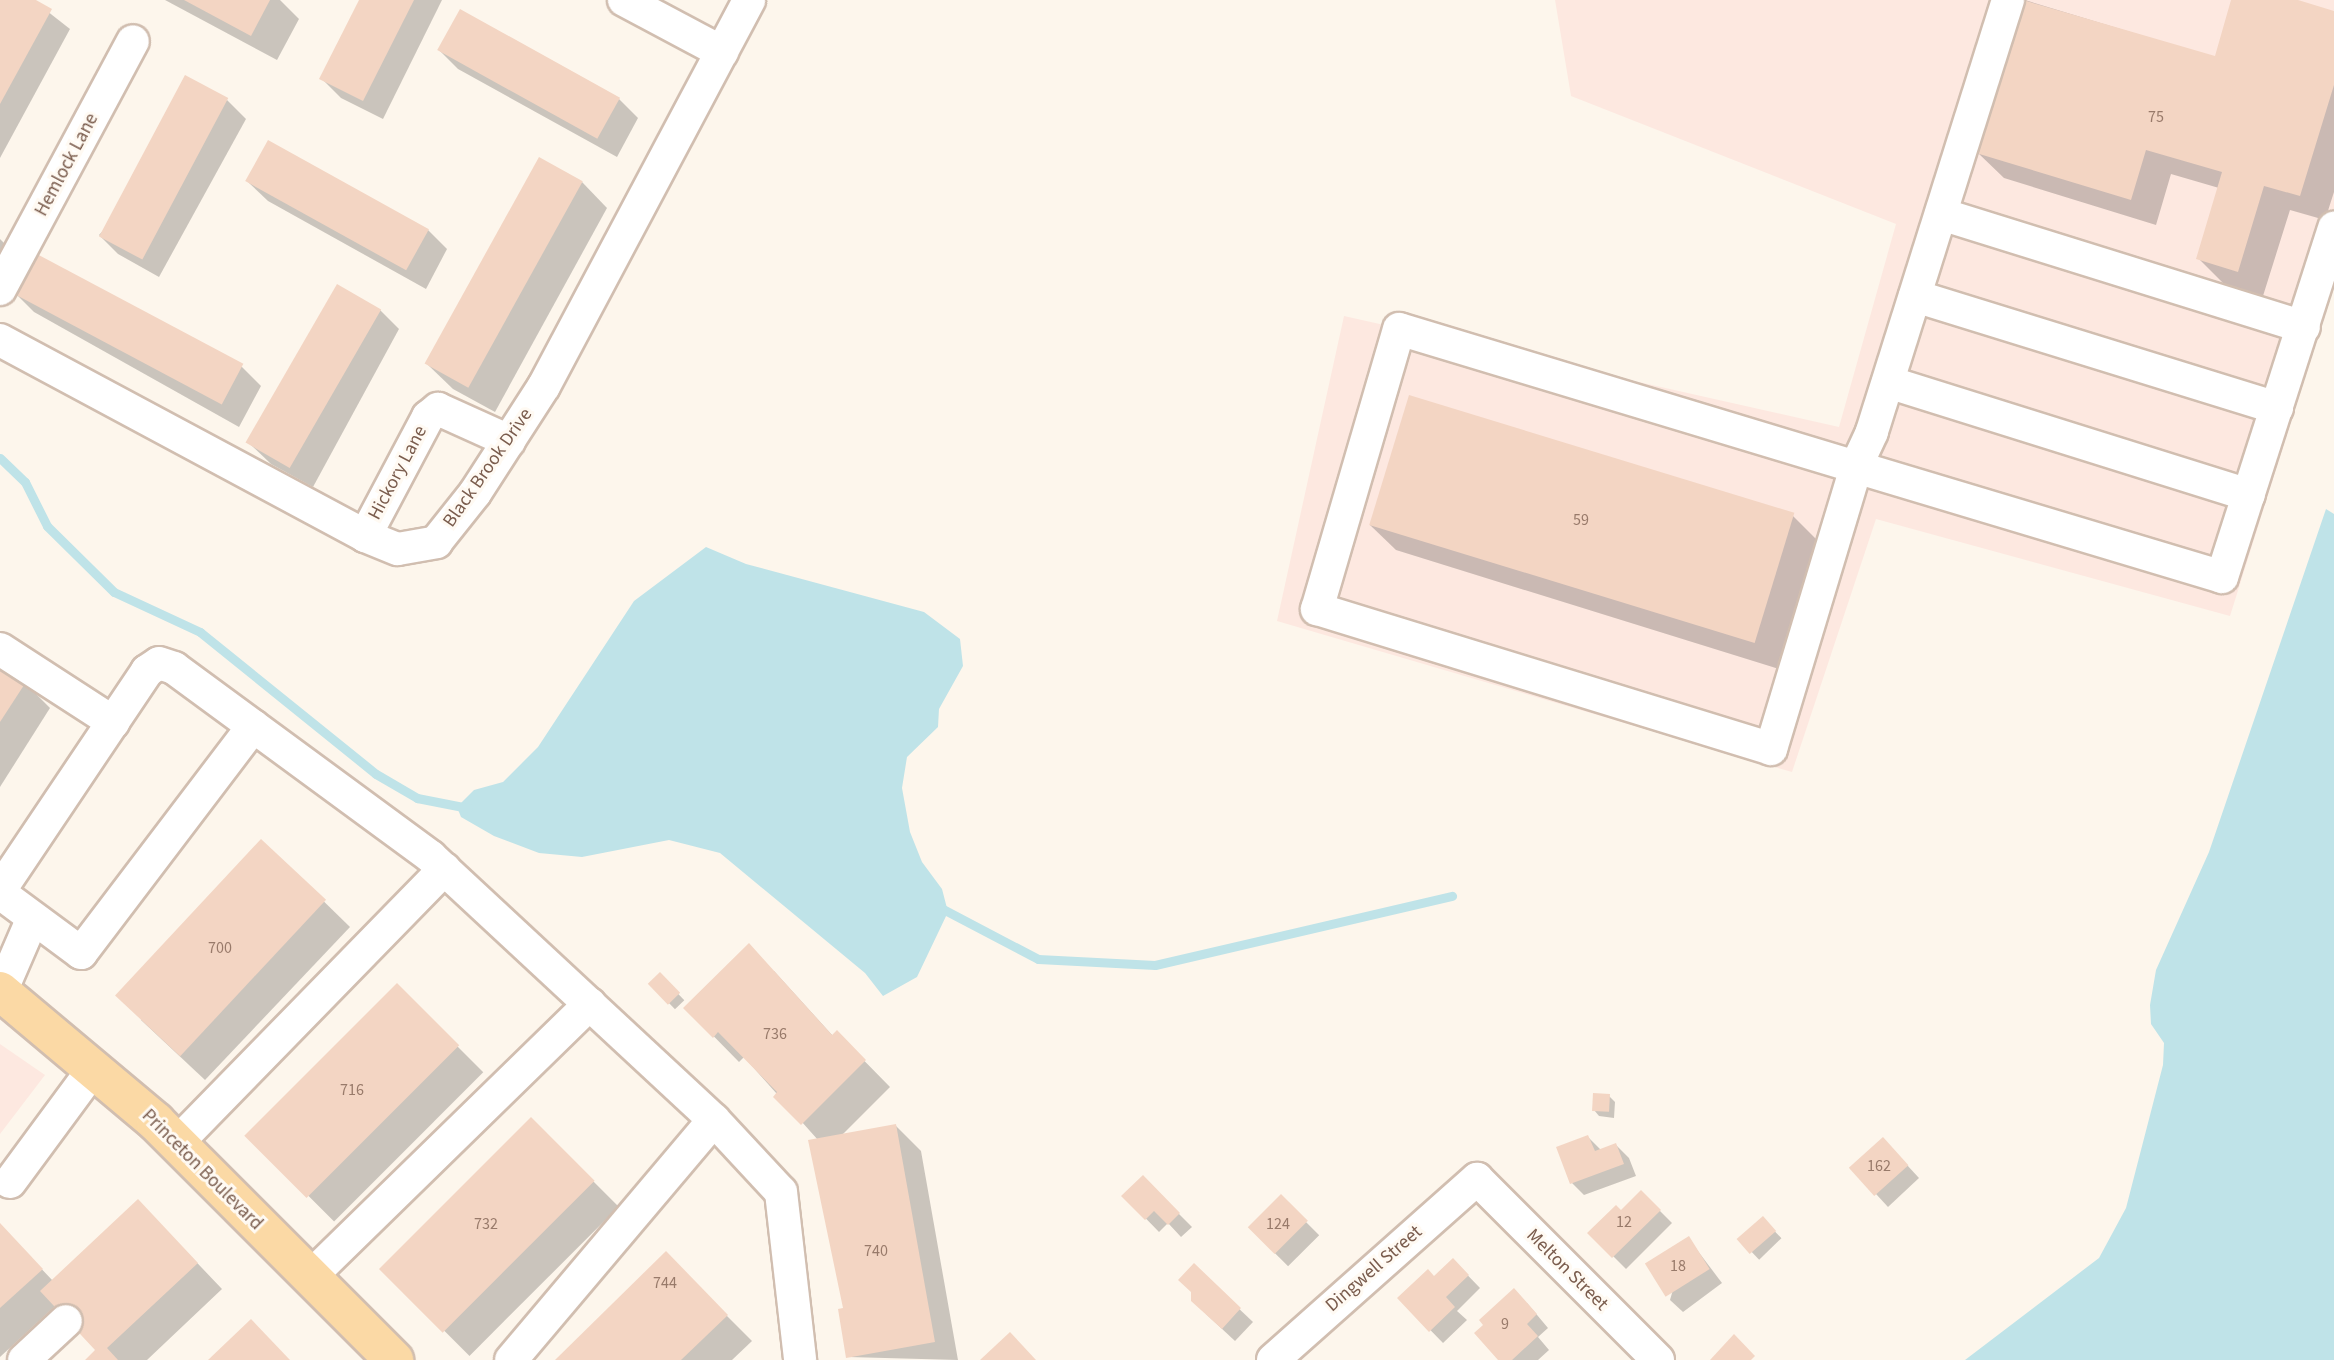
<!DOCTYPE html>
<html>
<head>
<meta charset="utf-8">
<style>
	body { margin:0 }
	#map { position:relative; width:2334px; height:1360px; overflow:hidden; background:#fdf6ec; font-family:"Source Sans 3",sans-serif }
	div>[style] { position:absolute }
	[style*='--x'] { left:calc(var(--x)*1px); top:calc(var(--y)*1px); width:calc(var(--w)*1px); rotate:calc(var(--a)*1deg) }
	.commercial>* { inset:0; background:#fde8e0 }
	.water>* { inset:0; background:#bfe3e8 }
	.shadow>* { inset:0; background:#0003; transform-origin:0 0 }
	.stream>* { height:9px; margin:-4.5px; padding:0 4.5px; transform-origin:4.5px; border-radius:4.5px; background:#bfe3e8 }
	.building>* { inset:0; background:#f3d5c3; transform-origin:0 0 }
	.roads { filter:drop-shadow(2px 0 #d1beb0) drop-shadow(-2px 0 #d1beb0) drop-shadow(0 2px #d1beb0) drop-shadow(0 -2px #d1beb0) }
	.minor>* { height:32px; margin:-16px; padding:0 16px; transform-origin:16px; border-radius:16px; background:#fff }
	.major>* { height:38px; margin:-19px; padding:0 19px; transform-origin:19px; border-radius:19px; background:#fbd9a5 }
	span { translate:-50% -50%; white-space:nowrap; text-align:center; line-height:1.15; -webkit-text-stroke:6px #fffaf3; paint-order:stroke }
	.number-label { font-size:16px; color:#987a6a }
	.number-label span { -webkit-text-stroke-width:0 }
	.street-label { font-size:19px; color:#7a5c4d }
</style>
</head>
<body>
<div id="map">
	<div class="commercial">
		<div style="clip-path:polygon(1555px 0,2334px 0,2334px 284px,2230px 616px,1876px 519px,1792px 772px,1277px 621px,1344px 316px,1839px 427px,1896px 224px,1571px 96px)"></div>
		<div style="clip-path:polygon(0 1044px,45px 1075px,0 1134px)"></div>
	</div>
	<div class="water">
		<div style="clip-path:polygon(2326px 509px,2334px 514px,2334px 1360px,1965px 1360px,2099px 1258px,2126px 1208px,2163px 1065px,2164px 1043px,2151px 1024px,2150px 1005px,2156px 970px,2209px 852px)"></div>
		<div style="clip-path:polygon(706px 547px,746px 564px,924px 612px,960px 639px,963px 666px,939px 709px,938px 727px,907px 757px,902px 788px,910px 832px,922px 862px,942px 889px,948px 912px,917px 977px,883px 996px,865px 973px,720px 853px,669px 840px,582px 857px,539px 853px,494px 836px,461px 817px,457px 807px,474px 790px,503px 782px,538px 747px,634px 601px)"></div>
	</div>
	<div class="shadow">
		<div style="clip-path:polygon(33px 0,70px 29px,0 158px,0 1px)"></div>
		<div style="clip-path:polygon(165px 0,280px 0,299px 19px,277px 60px)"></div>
		<div style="clip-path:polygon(361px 0,442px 0,383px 119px,341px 98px,322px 79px)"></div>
		<div style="clip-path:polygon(2025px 0,2216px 58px,2233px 0,2292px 0,2334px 13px,2334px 192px,2325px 220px,2290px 210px,2263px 296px,2224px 284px,2198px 258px,2219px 188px,2171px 174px,2156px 225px,2004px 178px,1978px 153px)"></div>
		<div style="clip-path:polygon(461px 11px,619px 99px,638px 118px,617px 157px,458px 69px,439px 50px)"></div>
		<div style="clip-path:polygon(227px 100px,246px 119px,159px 277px,118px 254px,99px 235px)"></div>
		<div style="clip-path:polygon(248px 182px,428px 230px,447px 249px,426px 289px,268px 201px)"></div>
		<div style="clip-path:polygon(582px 182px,607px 208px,495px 412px,453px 389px,427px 364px)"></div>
		<div style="clip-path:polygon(0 239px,8px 247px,0 261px)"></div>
		<div style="clip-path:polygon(36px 256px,242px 367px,261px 386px,239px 427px,34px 312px,15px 293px)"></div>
		<div style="clip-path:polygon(380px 310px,399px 329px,313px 487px,271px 464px,251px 445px)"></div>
		<div style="clip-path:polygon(1793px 516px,1819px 542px,1779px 669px,1396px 550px,1370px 525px)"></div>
		<div style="clip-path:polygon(0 667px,25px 683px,50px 708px,0 787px)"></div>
		<div style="clip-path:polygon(262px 841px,350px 927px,205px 1080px,141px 1020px)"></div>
		<div style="clip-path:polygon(774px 971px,833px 1036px,837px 1033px,890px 1087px,841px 1136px,896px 1126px,921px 1151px,958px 1360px,848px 1357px,845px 1310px,818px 1140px,744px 1057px,739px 1062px,686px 1008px)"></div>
		<div style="left:660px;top:975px;width:35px;height:13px;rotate:46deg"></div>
		<div style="left:397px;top:986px;width:122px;height:211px;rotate:45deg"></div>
		<div style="clip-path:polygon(1609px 1096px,1615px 1102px,1614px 1118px,1599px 1116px,1594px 1110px)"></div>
		<div style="left:531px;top:1119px;width:124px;height:211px;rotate:45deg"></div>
		<div style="clip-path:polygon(1588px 1137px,1601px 1150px,1616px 1145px,1629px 1158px,1636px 1176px,1584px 1195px,1572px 1183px)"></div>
		<div style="clip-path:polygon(1895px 1152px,1919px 1178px,1888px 1207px,1852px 1168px)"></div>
		<div style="clip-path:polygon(1143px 1178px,1192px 1227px,1181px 1237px,1168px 1223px,1159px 1232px,1124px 1196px)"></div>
		<div style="clip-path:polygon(1641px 1192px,1672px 1223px,1626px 1269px,1590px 1233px,1621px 1213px)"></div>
		<div style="left:1281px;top:1197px;width:54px;height:44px;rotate:45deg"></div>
		<div style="left:1762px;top:1218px;width:28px;height:31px;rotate:46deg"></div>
		<div style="clip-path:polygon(0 1225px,53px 1281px,163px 1227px,222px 1289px,147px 1360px,87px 1360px,98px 1350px,56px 1305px,0 1357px)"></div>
		<div style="clip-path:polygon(1688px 1238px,1722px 1283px,1683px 1312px,1670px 1300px)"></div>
		<div style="clip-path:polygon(665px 1254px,752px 1341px,732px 1360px,557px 1360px)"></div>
		<div style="clip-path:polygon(1453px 1260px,1480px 1288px,1457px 1311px,1467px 1320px,1443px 1343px,1399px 1298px,1434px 1278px)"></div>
		<div style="clip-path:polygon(1194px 1266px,1253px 1322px,1235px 1341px,1206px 1314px)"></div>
		<div style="clip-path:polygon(1527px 1303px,1548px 1328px,1538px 1337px,1549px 1350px,1538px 1360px,1501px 1360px)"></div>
	</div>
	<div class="stream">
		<div style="--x:0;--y:458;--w:35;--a:44"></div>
		<div style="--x:25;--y:482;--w:49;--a:63.4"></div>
		<div style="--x:47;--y:526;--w:94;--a:44.6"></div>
		<div style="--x:114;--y:592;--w:95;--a:24.9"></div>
		<div style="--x:200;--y:632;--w:226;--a:38.9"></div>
		<div style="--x:376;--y:774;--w:48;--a:30.3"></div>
		<div style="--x:417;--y:798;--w:52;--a:11.1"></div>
		<div style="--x:939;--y:907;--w:112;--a:27.7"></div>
		<div style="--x:1038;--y:959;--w:117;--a:2.9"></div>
		<div style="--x:1155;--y:965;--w:305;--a:-13.1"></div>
	</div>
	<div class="building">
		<div style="clip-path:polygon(0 0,36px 0,52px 9px,0 104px)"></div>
		<div style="clip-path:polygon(184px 0,270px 0,251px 36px)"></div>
		<div style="clip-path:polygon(359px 0,414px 0,363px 101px,319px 79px)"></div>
		<div style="clip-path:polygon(2023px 0,2215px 56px,2231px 0,2298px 0,2334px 11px,2334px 85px,2300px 196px,2264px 186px,2238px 272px,2196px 259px,2222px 172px,2146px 150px,2131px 200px,1976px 153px)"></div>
		<div style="left:460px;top:9px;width:183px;height:47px;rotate:29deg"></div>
		<div style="left:185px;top:75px;width:49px;height:183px;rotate:28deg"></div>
		<div style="left:268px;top:140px;width:184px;height:47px;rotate:29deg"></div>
		<div style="left:539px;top:157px;width:50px;height:236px;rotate:29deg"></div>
		<div style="left:35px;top:253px;width:236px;height:46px;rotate:28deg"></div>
		<div style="left:337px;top:284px;width:51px;height:183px;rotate:30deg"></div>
		<div style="left:1409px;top:395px;width:403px;height:136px;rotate:17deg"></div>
		<div style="clip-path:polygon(0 665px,26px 682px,0 722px)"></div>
		<div style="left:261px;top:839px;width:89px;height:214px;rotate:43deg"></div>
		<div style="clip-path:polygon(749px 943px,832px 1035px,837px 1030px,866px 1060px,801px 1125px,773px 1097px,777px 1092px,718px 1032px,713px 1038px,683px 1008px)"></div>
		<div style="left:660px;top:972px;width:29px;height:17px;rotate:46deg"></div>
		<div style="left:397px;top:983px;width:88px;height:216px;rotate:45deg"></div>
		<div style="left:1593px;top:1093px;width:17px;height:18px;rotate:3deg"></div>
		<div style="left:531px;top:1117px;width:90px;height:215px;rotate:45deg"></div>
		<div style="clip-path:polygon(896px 1124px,935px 1342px,846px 1358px,838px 1309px,843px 1308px,808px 1140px)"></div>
		<div style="clip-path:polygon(1588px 1135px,1595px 1151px,1616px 1143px,1624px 1164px,1570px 1184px,1556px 1147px)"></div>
		<div style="left:1883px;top:1137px;width:38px;height:46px;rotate:48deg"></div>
		<div style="clip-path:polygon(1143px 1175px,1180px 1213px,1168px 1225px,1154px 1211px,1145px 1220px,1121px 1196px)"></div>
		<div style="clip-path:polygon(1641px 1190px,1661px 1210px,1612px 1258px,1587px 1233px,1616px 1205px,1621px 1210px)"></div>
		<div style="left:1281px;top:1194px;width:38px;height:47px;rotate:45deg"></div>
		<div style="clip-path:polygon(138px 1199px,198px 1263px,107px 1348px,118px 1360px,85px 1360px,95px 1350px,40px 1291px)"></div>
		<div style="left:1763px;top:1216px;width:20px;height:35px;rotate:49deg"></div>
		<div style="clip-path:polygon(0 1223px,43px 1269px,0 1308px)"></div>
		<div style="left:1689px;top:1236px;width:39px;height:52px;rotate:58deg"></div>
		<div style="clip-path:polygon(666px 1251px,728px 1315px,681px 1360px,555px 1360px)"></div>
		<div style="clip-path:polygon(1453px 1258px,1469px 1275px,1446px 1297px,1455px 1307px,1429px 1332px,1397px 1298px,1428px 1269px,1434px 1276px)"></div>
		<div style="clip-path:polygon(1194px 1263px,1241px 1308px,1222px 1329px,1191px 1301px,1191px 1292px,1178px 1280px)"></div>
		<div style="clip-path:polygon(1514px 1288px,1537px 1314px,1527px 1324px,1538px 1336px,1512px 1360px,1498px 1360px,1474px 1333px,1483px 1325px,1479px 1320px)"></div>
		<div style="clip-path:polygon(251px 1319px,290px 1360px,208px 1360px)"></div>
		<div style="clip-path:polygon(1010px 1332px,1036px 1360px,980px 1360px)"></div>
		<div style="clip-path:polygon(1734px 1334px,1755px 1356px,1751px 1360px,1710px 1360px)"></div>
	</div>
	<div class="roads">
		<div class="minor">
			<div style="--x:624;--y:0;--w:111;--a:28"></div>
			<div style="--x:2008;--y:0;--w:453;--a:107.5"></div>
			<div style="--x:1872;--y:432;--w:38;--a:115"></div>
			<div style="--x:1856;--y:467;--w:477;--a:-163.2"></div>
			<div style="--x:1399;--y:329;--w:292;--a:106.3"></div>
			<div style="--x:1317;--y:609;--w:475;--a:17.1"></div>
			<div style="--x:1771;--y:749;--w:295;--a:-73.2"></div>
			<div style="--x:1856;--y:467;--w:382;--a:16.7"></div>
			<div style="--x:2222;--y:577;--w:367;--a:-72.2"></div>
			<div style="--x:1941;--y:214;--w:380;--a:17.3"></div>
			<div style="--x:0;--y:289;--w:281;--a:-61.8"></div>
			<div style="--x:1915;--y:296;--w:379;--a:17.2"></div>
			<div style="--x:0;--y:340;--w:414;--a:28.2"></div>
			<div style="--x:365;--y:536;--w:35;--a:22"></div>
			<div style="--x:398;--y:549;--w:39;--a:-10"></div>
			<div style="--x:436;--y:542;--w:63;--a:-51.5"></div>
			<div style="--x:475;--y:493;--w:127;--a:-57.2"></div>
			<div style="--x:544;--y:386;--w:437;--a:-62"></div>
			<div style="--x:1888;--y:382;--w:378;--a:17.4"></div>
			<div style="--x:365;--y:536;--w:135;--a:-62.1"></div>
			<div style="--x:428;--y:417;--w:13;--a:-39"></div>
			<div style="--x:438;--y:409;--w:78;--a:24.3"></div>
			<div style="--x:0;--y:649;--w:135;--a:32.9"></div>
			<div style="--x:0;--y:890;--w:264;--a:-56.1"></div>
			<div style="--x:147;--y:671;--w:14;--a:-34"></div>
			<div style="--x:159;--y:663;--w:16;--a:18"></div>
			<div style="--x:174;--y:668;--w:319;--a:36.3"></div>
			<div style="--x:431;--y:857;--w:386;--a:42.9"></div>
			<div style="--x:714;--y:1120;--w:98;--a:47.1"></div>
			<div style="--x:781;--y:1192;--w:169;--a:83.5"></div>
			<div style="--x:0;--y:893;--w:101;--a:36.5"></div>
			<div style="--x:81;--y:953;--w:285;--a:-52.8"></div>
			<div style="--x:0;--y:994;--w:81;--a:-66.6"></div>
			<div style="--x:177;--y:1143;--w:383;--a:-45.7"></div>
			<div style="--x:10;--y:1182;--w:142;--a:-53.6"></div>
			<div style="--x:310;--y:1277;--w:391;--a:-44.3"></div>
			<div style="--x:24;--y:1360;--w:57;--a:-42.9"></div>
			<div style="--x:511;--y:1360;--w:314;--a:-49.8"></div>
			<div style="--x:1273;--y:1360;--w:273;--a:-41.6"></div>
			<div style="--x:1477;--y:1179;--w:256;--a:45"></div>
		</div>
		<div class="major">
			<div style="--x:0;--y:991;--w:204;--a:40"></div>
			<div style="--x:156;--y:1122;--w:337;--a:45"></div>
		</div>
	</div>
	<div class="number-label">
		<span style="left:2156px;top:117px">75</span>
		<span style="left:1581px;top:520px">59</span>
		<span style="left:220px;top:948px">700</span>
		<span style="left:775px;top:1034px">736</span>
		<span style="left:352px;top:1090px">716</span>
		<span style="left:1879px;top:1166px">162</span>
		<span style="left:1624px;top:1222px">12</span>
		<span style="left:486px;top:1224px">732</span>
		<span style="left:1278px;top:1224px">124</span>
		<span style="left:876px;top:1251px">740</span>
		<span style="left:1678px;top:1266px">18</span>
		<span style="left:665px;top:1283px">744</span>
		<span style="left:1505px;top:1324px">9</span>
	</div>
	<div class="street-label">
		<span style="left:67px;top:165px;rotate:-62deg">Hemlock Lane</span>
		<span style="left:488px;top:468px;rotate:-55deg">Black Brook Drive</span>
		<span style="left:398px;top:473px;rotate:-62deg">Hickory Lane</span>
		<span style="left:202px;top:1170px;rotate:45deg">Princeton Boulevard</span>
		<span style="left:1374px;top:1269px;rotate:-41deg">Dingwell Street</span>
		<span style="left:1567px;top:1270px;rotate:45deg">Melton Street</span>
	</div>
</div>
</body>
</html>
